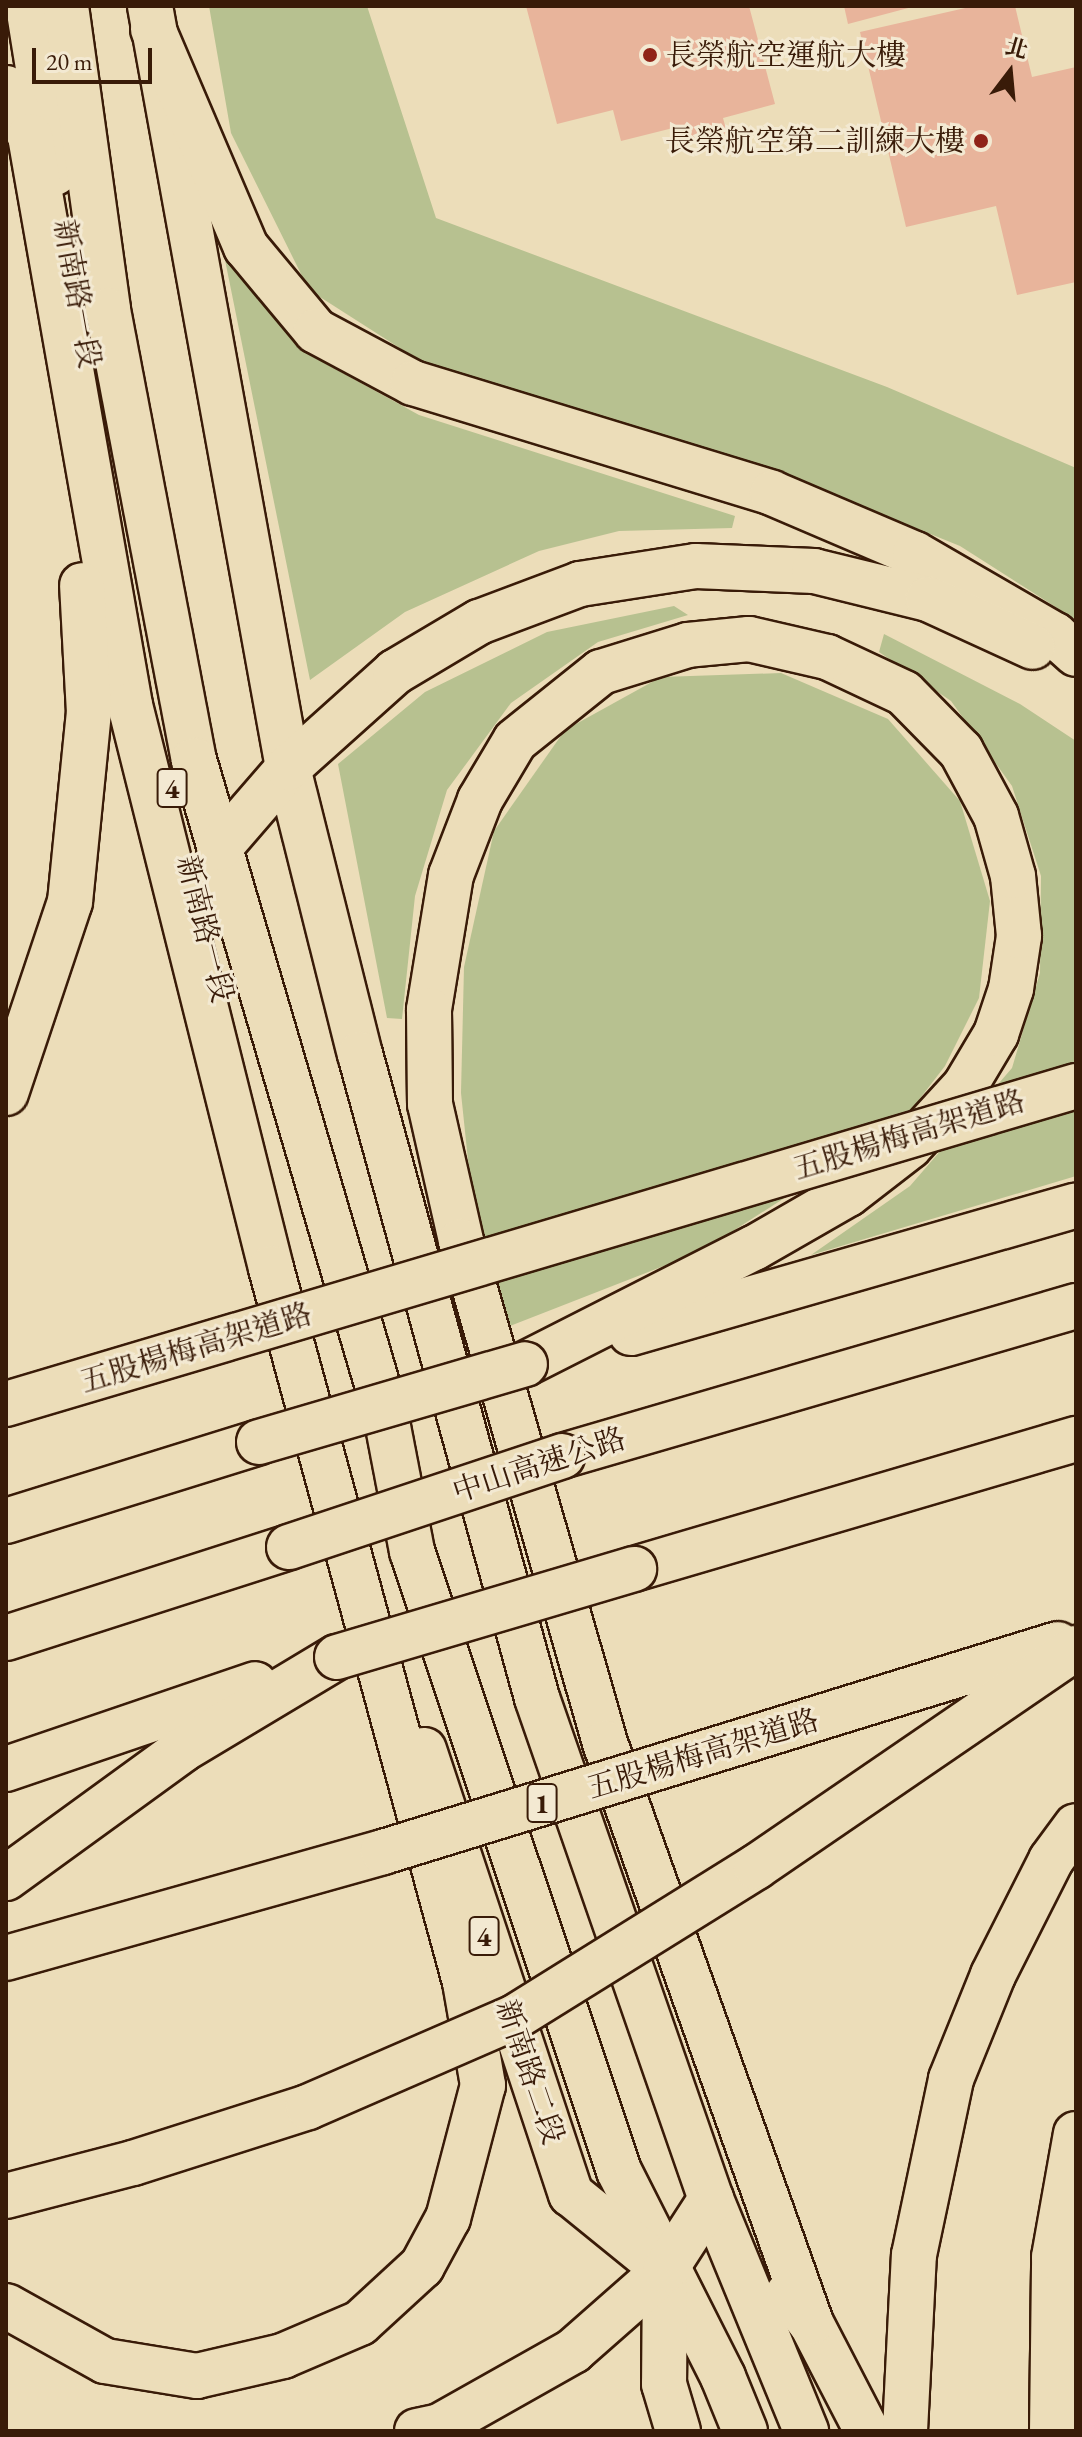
<!DOCTYPE html>
<html>
<head>
<meta charset="utf-8">
<style>
	body { margin:0 }
	#map { position:relative; width:1082px; height:2437px; overflow:hidden; background:#ecddb9; font-family:"EB Garamond","Noto Serif TC",serif }
	div>[style] { position:absolute }
	[style*='--x'] { left:calc(var(--x)*1px); top:calc(var(--y)*1px); width:calc(var(--w)*1px); rotate:calc(var(--a)*1deg) }
	.green>* { inset:0; background:#b7c190 }
	.building>* { inset:0; background:#e8b49b }
	.roads { filter:drop-shadow(2px 0 #391b08) drop-shadow(-2px 0 #391b08) drop-shadow(0 2px #391b08) drop-shadow(0 -2px #391b08) }
	.primary>* { height:44px; margin:-22px; padding:0 22px; transform-origin:22px; border-radius:22px; background:#ecddb9 }
	.motorway>* { height:44px; margin:-22px; padding:0 22px; transform-origin:22px; border-radius:22px; background:#ecddb9 }
	.bridges { filter:drop-shadow(2px 0 #391b08) drop-shadow(-2px 0 #391b08) drop-shadow(0 2px #391b08) drop-shadow(0 -2px #391b08) }
	.motorway-bridge>* { height:44px; margin:-22px; padding:0 22px; transform-origin:22px; border-radius:22px; background:#ecddb9 }
	.dots>* { width:22px; height:22px; translate:-50% -50%; box-sizing:border-box; border:4px solid #f3e9d2; border-radius:50% }
	span { translate:-50% -50%; white-space:nowrap; text-align:center; line-height:1.15; -webkit-text-stroke:6px #f3e9d2; paint-order:stroke }
	.shield-label span { padding:2px 6px; background:#f3e9d2; border:2px solid; border-radius:6px; -webkit-text-stroke-width:0 }
	.shield-label { font-size:28px; color:#391b08; font-weight:700 }
	.poi-label { font-size:30px; color:#391b08 }
	.left { translate:0 -50%; text-align:left }
	.right { translate:-100% -50%; text-align:right }
	.street-label { font-size:30px; color:#391b08 }
	.frame { position:absolute; inset:0; border:8px solid #391b08; pointer-events:none }
	.north { position:absolute; left:970px; top:32px; width:80px; height:80px; -webkit-text-stroke:6px #f3e9d2; paint-order:stroke; rotate:16deg; font-size:22px; font-weight:700; line-height:32px; text-align:center; color:#391b08 }
	.north::after { content:''; display:block; margin:auto; width:28px; height:36px; background:#391b08; clip-path:polygon(50% 0,100% 100%,50% 72%,0 100%) }
	.scale { position:absolute; left:32px; top:48px; width:120px; height:36px; box-sizing:border-box; border:4px solid #391b08; border-top:0; padding-left:10px; font-size:24px; line-height:28px; white-space:nowrap; color:#391b08; -webkit-text-stroke:6px #f3e9d2; paint-order:stroke }
</style>
</head>
<body>
<div id="map">
	<div class="green">
		<div style="clip-path:polygon(209px 6px,367px 6px,436px 218px,887px 387px,1076px 468px,1076px 620px,960px 546px,765px 467px,431px 368px,309px 290px,231px 133px)"></div>
		<div style="clip-path:polygon(224px 255px,299px 349px,419px 415px,735px 516px,732px 528px,619px 531px,539px 551px,405px 612px,310px 680px)"></div>
		<div style="clip-path:polygon(674px 606px,688px 615px,598px 642px,511px 703px,447px 790px,415px 896px,402px 1019px,387px 1018px,338px 764px,425px 692px,547px 632px)"></div>
		<div style="clip-path:polygon(884px 634px,1020px 704px,1076px 741px,1076px 1176px,811px 1255px,910px 1186px,1012px 1068px,1040px 973px,1041px 876px,1012px 786px,951px 701px,879px 652px)"></div>
		<div style="clip-path:polygon(781px 673px,888px 719px,960px 801px,990px 901px,979px 998px,945px 1066px,901px 1123px,702px 1251px,500px 1330px,473px 1208px,461px 1093px,464px 967px,494px 831px,565px 730px,661px 677px)"></div>
	</div>
	<div class="building">
		<div style="clip-path:polygon(526px 6px,749px 6px,775px 104px,723px 118px,727px 133px,677px 145px,673px 128px,621px 141px,613px 110px,557px 124px)"></div>
		<div style="clip-path:polygon(844px 6px,912px 6px,912px 7px,848px 24px)"></div>
		<div style="clip-path:polygon(974px 6px,1015px 6px,1032px 77px,1076px 67px,1076px 282px,1017px 295px,996px 206px,906px 227px,860px 32px)"></div>
	</div>
	<div class="roads">
		<div class="primary">
			<div style="--x:28;--y:6;--w:169;--a:80.8"></div>
			<div style="--x:66;--y:6;--w:307;--a:82.1"></div>
			<div style="--x:108;--y:310;--w:458;--a:79.2"></div>
			<div style="--x:194;--y:760;--w:678;--a:73.65"></div>
			<div style="--x:385;--y:1411;--w:143;--a:79.1"></div>
			<div style="--x:412;--y:1551;--w:654;--a:71.54"></div>
			<div style="--x:619;--y:2171;--w:231;--a:63.2"></div>
			<div style="--x:723;--y:2377;--w:58;--a:67.8"></div>
			<div style="--x:150;--y:6;--w:774;--a:79.73"></div>
			<div style="--x:288;--y:768;--w:295;--a:75.9"></div>
			<div style="--x:360;--y:1054;--w:668;--a:74.63"></div>
			<div style="--x:537;--y:1698;--w:530;--a:70.85"></div>
			<div style="--x:711;--y:2199;--w:251;--a:67.7"></div>
			<div style="--x:424;--y:1750;--w:468;--a:71.7"></div>
			<div style="--x:571;--y:2194;--w:111;--a:39.1"></div>
			<div style="--x:665;--y:2273;--w:111;--a:90.5"></div>
			<div style="--x:664;--y:2384;--w:49;--a:73.4"></div>
			<div style="--x:788;--y:2294;--w:37;--a:52"></div>
			<div style="--x:811;--y:2323;--w:122;--a:62.6"></div>
		</div>
		<div class="motorway">
			<div style="--x:153;--y:29;--w:237;--a:66.9"></div>
			<div style="--x:246;--y:247;--w:109;--a:50.2"></div>
			<div style="--x:316;--y:331;--w:110;--a:28.2"></div>
			<div style="--x:413;--y:383;--w:375;--a:17"></div>
			<div style="--x:772;--y:493;--w:155;--a:23.1"></div>
			<div style="--x:915;--y:554;--w:162;--a:30.1"></div>
			<div style="--x:1055;--y:635;--w:28;--a:42"></div>
			<div style="--x:6;--y:88;--w:54;--a:63.4"></div>
			<div style="--x:30;--y:136;--w:578;--a:80.03"></div>
			<div style="--x:130;--y:705;--w:580;--a:75.94"></div>
			<div style="--x:271;--y:1268;--w:740;--a:74.8"></div>
			<div style="--x:465;--y:1982;--w:105;--a:80.1"></div>
			<div style="--x:483;--y:2085;--w:138;--a:104.7"></div>
			<div style="--x:448;--y:2218;--w:55;--a:118.4"></div>
			<div style="--x:422;--y:2266;--w:84;--a:137.4"></div>
			<div style="--x:360;--y:2323;--w:84;--a:156.8"></div>
			<div style="--x:283;--y:2356;--w:88;--a:166.9"></div>
			<div style="--x:197;--y:2376;--w:93;--a:-170.7"></div>
			<div style="--x:105;--y:2361;--w:113;--a:-150.9"></div>
			<div style="--x:219;--y:848;--w:106;--a:-49.2"></div>
			<div style="--x:288;--y:768;--w:144;--a:-41.9"></div>
			<div style="--x:395;--y:672;--w:98;--a:-30.8"></div>
			<div style="--x:479;--y:622;--w:108;--a:-20.6"></div>
			<div style="--x:580;--y:584;--w:117;--a:-8.8"></div>
			<div style="--x:696;--y:566;--w:118;--a:2.4"></div>
			<div style="--x:814;--y:571;--w:117;--a:13.8"></div>
			<div style="--x:928;--y:599;--w:115;--a:24.6"></div>
			<div style="--x:6;--y:1093;--w:201;--a:-71.5"></div>
			<div style="--x:70;--y:902;--w:190;--a:-84.3"></div>
			<div style="--x:89;--y:713;--w:128;--a:-93.1"></div>
			<div style="--x:631;--y:1333;--w:463;--a:-16"></div>
			<div style="--x:525;--y:1364;--w:257;--a:-26.9"></div>
			<div style="--x:754;--y:1248;--w:108;--a:-29.9"></div>
			<div style="--x:848;--y:1194;--w:78;--a:-37.7"></div>
			<div style="--x:910;--y:1146;--w:81;--a:-47.5"></div>
			<div style="--x:965;--y:1086;--w:61;--a:-59.2"></div>
			<div style="--x:996;--y:1034;--w:47;--a:-71.6"></div>
			<div style="--x:1011;--y:989;--w:54;--a:-81.4"></div>
			<div style="--x:1019;--y:936;--w:60;--a:-95.7"></div>
			<div style="--x:1013;--y:876;--w:62;--a:-105.8"></div>
			<div style="--x:996;--y:816;--w:74;--a:-118.3"></div>
			<div style="--x:961;--y:751;--w:81;--a:-134.5"></div>
			<div style="--x:904;--y:693;--w:85;--a:-154.9"></div>
			<div style="--x:827;--y:657;--w:80;--a:-167"></div>
			<div style="--x:749;--y:639;--w:61;--a:174.4"></div>
			<div style="--x:688;--y:645;--w:91;--a:162.8"></div>
			<div style="--x:601;--y:672;--w:110;--a:141.3"></div>
			<div style="--x:515;--y:741;--w:69;--a:120.7"></div>
			<div style="--x:480;--y:800;--w:80;--a:111.1"></div>
			<div style="--x:451;--y:875;--w:137;--a:99.3"></div>
			<div style="--x:429;--y:1010;--w:94;--a:89.4"></div>
			<div style="--x:430;--y:1104;--w:140;--a:77.2"></div>
			<div style="--x:461;--y:1241;--w:522;--a:73.99"></div>
			<div style="--x:605;--y:1743;--w:615;--a:70.45"></div>
			<div style="--x:562;--y:1456;--w:535;--a:-16.27"></div>
			<div style="--x:6;--y:1521;--w:265;--a:-17.3"></div>
			<div style="--x:634;--y:1569;--w:461;--a:-16.4"></div>
			<div style="--x:6;--y:1638;--w:297;--a:-17.8"></div>
			<div style="--x:6;--y:1769;--w:263;--a:-18.8"></div>
			<div style="--x:6;--y:1878;--w:218;--a:-36"></div>
			<div style="--x:182;--y:1750;--w:181;--a:-31"></div>
			<div style="--x:417;--y:2431;--w:24;--a:-12"></div>
			<div style="--x:440;--y:2426;--w:153;--a:-29.4"></div>
			<div style="--x:573;--y:2351;--w:123;--a:-41.4"></div>
			<div style="--x:665;--y:2270;--w:85;--a:-57.1"></div>
			<div style="--x:905;--y:2431;--w:176;--a:-87.1"></div>
			<div style="--x:914;--y:2255;--w:180;--a:-78.1"></div>
			<div style="--x:951;--y:2079;--w:112;--a:-68"></div>
			<div style="--x:993;--y:1975;--w:129;--a:-63.2"></div>
			<div style="--x:1051;--y:1860;--w:42;--a:-53.7"></div>
			<div style="--x:1052;--y:2431;--w:174;--a:-89.3"></div>
			<div style="--x:1054;--y:2257;--w:125;--a:-79.9"></div>
		</div>
	</div>
	<div class="bridges">
		<div class="motorway-bridge">
			<div style="--x:6;--y:1404;--w:1116;--a:-16.55"></div>
			<div style="--x:259;--y:1442;--w:277;--a:-16.3"></div>
			<div style="--x:289;--y:1547;--w:288;--a:-18.4"></div>
			<div style="--x:337;--y:1657;--w:310;--a:-16.5"></div>
			<div style="--x:6;--y:1958;--w:392;--a:-15.7"></div>
			<div style="--x:383;--y:1852;--w:706;--a:-17.13"></div>
			<div style="--x:6;--y:2196;--w:131;--a:-14.6"></div>
			<div style="--x:133;--y:2163;--w:184;--a:-17.7"></div>
			<div style="--x:308;--y:2107;--w:226;--a:-23.5"></div>
			<div style="--x:515;--y:2017;--w:284;--a:-31.9"></div>
			<div style="--x:756;--y:1867;--w:388;--a:-34.4"></div>
		</div>
	</div>
	<div class="dots">
		<div style="left:650px;top:55px;background:#8f2418"></div>
		<div style="left:981px;top:141px;background:#8f2418"></div>
	</div>
	<div class="shield-label">
		<span style="left:172px;top:788px">4</span>
		<span style="left:542px;top:1803px">1</span>
		<span style="left:484px;top:1936px">4</span>
	</div>
	<div class="poi-label">
		<span class="left" style="left:666px;top:55px">長榮航空運航大樓</span>
		<span class="right" style="left:965px;top:141px">長榮航空第二訓練大樓</span>
	</div>
	<div class="street-label">
		<span style="left:77px;top:294px;rotate:80deg">新南路一段</span>
		<span style="left:205px;top:929px;rotate:76deg">新南路一段</span>
		<span style="left:909px;top:1135px;rotate:-17deg">五股楊梅高架道路</span>
		<span style="left:196px;top:1348px;rotate:-17deg">五股楊梅高架道路</span>
		<span style="left:539px;top:1465px;rotate:-18deg">中山高速公路</span>
		<span style="left:703px;top:1754px;rotate:-17deg">五股楊梅高架道路</span>
		<span style="left:530px;top:2072px;rotate:71deg">新南路二段</span>
	</div>
	<div class="frame"></div>
	<div class="north">北</div>
	<div class="scale">20 m</div>
</div>
</body>
</html>
